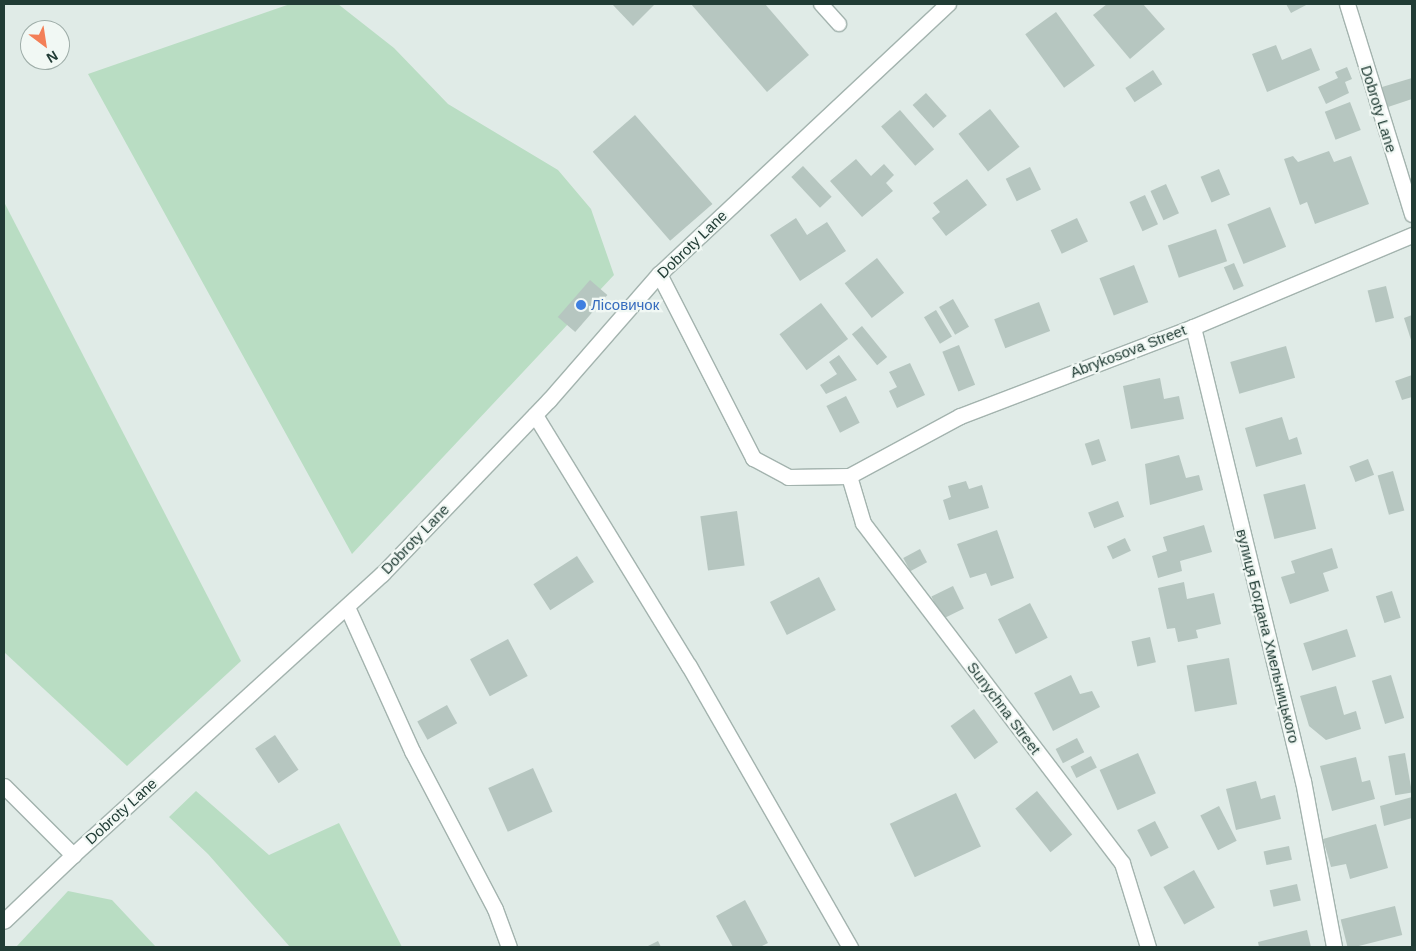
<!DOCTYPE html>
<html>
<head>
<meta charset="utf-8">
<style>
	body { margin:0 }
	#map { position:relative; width:1416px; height:951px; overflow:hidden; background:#e0ebe7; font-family:Helvetica,sans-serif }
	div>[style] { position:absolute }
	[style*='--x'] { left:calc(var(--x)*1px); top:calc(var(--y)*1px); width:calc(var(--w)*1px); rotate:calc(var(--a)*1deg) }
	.green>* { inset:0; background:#b9ddc3 }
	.building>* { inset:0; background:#b6c6c0; transform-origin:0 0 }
	.roads { filter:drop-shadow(1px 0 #a3b3ae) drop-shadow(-1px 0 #a3b3ae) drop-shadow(0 1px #a3b3ae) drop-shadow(0 -1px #a3b3ae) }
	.service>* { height:14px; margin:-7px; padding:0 7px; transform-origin:7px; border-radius:7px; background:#fff }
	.minor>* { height:15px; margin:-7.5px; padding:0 7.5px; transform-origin:7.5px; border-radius:7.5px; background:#fff }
	.dots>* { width:14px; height:14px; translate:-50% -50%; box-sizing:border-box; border:2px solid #f1f8f4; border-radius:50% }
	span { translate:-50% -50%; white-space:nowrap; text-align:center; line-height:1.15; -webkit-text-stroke:4.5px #f1f8f4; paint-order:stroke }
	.street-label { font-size:15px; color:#213c35 }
	.shop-label { font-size:15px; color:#366cbe }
	.left { translate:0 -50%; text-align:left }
	.frame { position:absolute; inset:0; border:5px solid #213c35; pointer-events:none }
	.north { position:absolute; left:20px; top:20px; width:50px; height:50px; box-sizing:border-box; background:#f1f8f4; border:1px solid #9eada8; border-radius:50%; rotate:149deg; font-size:14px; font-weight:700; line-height:20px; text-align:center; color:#213c35 }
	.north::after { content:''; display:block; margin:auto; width:18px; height:22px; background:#f37f57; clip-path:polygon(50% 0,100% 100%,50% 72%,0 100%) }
</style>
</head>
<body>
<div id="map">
	<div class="green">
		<div style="clip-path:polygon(290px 4px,338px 4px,394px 48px,448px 104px,558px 170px,591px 209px,614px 275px,352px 554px,88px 74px)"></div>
		<div style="clip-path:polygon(4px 202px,241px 661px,127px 766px,4px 652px)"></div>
		<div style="clip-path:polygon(196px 791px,269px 855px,339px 823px,402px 947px,290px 947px,208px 854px,169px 817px)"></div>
		<div style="clip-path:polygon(68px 891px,112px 900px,156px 947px,16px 947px)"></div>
	</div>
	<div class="building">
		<div style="clip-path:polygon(612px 4px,655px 4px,633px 26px)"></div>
		<div style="clip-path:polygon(691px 4px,765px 4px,809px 55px,767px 92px)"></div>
		<div style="clip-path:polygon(1107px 4px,1143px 4px,1165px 29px,1130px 59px,1093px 15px)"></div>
		<div style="clip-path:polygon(1286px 4px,1308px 4px,1291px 13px)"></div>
		<div style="left:1056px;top:12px;width:66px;height:38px;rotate:54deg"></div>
		<div style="clip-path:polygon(1276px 45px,1282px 60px,1311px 48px,1320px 70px,1267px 92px,1252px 54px)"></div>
		<div style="clip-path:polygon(1347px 67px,1352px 79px,1345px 82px,1349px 93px,1326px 104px,1318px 87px,1338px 78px,1335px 72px)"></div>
		<div style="left:1153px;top:70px;width:17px;height:33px;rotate:57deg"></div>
		<div style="clip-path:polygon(1412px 78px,1412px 99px,1388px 107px,1382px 87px)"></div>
		<div style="left:926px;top:93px;width:31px;height:18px;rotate:48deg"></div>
		<div style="left:1350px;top:102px;width:30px;height:27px;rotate:69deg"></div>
		<div style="left:990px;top:109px;width:48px;height:40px;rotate:52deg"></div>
		<div style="left:900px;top:110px;width:52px;height:25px;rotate:49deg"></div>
		<div style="left:635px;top:115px;width:118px;height:56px;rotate:49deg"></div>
		<div style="clip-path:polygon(1329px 151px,1334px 162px,1351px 156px,1369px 204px,1315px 224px,1307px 202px,1300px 205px,1284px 159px,1293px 156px,1298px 162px)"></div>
		<div style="clip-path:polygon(856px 159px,871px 176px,884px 164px,894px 175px,886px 183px,893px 191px,862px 217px,830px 181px)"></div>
		<div style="left:803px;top:166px;width:42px;height:16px;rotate:47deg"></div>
		<div style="left:1030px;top:167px;width:25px;height:27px;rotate:64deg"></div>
		<div style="left:1219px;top:169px;width:28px;height:20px;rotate:67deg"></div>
		<div style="clip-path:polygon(967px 179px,987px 205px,946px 236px,932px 218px,940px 212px,933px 203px)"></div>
		<div style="left:1166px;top:184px;width:32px;height:17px;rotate:66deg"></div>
		<div style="left:1145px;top:195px;width:32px;height:17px;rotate:66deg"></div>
		<div style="left:1270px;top:207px;width:43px;height:46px;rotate:68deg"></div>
		<div style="clip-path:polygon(796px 218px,807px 235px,827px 222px,846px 251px,800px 281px,770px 235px)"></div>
		<div style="left:1077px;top:218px;width:26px;height:29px;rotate:65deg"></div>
		<div style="left:1216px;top:229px;width:34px;height:51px;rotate:71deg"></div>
		<div style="left:877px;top:258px;width:44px;height:41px;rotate:52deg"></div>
		<div style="left:1234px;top:263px;width:25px;height:11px;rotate:67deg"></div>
		<div style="left:1134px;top:265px;width:40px;height:37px;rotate:69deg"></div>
		<div style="left:590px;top:280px;width:23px;height:49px;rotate:41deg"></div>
		<div style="left:1386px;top:286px;width:33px;height:19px;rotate:76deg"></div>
		<div style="left:953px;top:299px;width:32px;height:16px;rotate:60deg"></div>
		<div style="left:1039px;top:302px;width:31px;height:48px;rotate:69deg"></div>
		<div style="left:821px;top:303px;width:45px;height:52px;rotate:53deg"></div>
		<div style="left:936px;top:310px;width:31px;height:14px;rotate:59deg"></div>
		<div style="clip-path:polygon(1412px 315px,1412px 343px,1404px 318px)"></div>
		<div style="left:862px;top:326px;width:40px;height:13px;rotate:51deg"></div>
		<div style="left:959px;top:345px;width:43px;height:18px;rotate:68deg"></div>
		<div style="left:1286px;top:346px;width:33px;height:58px;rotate:74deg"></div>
		<div style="clip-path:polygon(839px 355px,857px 380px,826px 394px,820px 385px,837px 374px,829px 362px)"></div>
		<div style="clip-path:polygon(910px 363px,925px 395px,897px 408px,889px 391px,897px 387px,889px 372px)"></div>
		<div style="clip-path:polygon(1412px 375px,1412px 397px,1402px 400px,1395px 381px)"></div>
		<div style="clip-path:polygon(1160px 378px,1164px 399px,1179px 396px,1184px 419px,1131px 429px,1123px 386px)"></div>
		<div style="left:846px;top:396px;width:30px;height:22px;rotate:63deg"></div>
		<div style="clip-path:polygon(1282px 417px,1289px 440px,1297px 437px,1302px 454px,1256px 467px,1245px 428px)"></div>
		<div style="left:1099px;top:439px;width:23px;height:15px;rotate:72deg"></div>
		<div style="clip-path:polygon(1179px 455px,1186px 478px,1199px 475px,1203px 490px,1150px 505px,1145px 464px)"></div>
		<div style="left:1368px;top:459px;width:17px;height:20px;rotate:69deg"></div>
		<div style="left:1393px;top:471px;width:41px;height:16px;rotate:74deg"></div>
		<div style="clip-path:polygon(966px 481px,969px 489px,982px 485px,989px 508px,949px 520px,943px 500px,951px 497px,948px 486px)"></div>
		<div style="left:1305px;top:484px;width:46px;height:43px;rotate:76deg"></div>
		<div style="left:1118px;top:501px;width:17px;height:32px;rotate:69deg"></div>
		<div style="left:737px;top:511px;width:55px;height:37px;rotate:82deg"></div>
		<div style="clip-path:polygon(1204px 525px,1212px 552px,1180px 561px,1182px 571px,1158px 578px,1152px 556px,1167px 551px,1163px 537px)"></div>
		<div style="clip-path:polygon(997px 530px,1014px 578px,991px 586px,986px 573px,970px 578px,957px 544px)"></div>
		<div style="left:1125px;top:538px;width:14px;height:20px;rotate:65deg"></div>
		<div style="clip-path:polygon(1332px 548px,1338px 568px,1323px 573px,1329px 591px,1290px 604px,1281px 577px,1295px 573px,1291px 561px)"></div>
		<div style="left:920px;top:549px;width:15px;height:19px;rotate:62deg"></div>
		<div style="left:577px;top:556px;width:31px;height:52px;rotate:57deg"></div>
		<div style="left:819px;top:577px;width:37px;height:55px;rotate:63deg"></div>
		<div style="clip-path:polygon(1184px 582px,1187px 599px,1214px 593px,1221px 624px,1196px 630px,1198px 638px,1178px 642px,1175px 628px,1167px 629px,1158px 588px)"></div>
		<div style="left:953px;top:586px;width:25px;height:24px;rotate:64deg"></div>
		<div style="left:1392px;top:591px;width:28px;height:17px;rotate:72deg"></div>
		<div style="left:1030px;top:603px;width:39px;height:36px;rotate:63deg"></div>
		<div style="left:1347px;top:629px;width:29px;height:46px;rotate:72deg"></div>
		<div style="left:1150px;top:637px;width:26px;height:19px;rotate:77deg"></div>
		<div style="left:508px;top:639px;width:42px;height:43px;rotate:62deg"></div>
		<div style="left:1229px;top:658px;width:47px;height:43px;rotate:80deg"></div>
		<div style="clip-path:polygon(1071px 675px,1080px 694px,1092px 691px,1100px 707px,1053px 731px,1034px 693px)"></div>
		<div style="left:1391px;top:675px;width:45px;height:20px;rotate:73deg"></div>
		<div style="clip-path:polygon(1336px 686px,1344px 715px,1356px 711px,1361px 729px,1326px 740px,1309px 726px,1300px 696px)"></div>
		<div style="left:447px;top:705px;width:21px;height:34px;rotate:61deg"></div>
		<div style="left:974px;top:709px;width:41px;height:29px;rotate:54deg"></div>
		<div style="left:275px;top:735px;width:42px;height:24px;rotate:56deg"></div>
		<div style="left:1077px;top:738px;width:16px;height:24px;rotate:63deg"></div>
		<div style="left:1138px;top:753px;width:44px;height:42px;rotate:66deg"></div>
		<div style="left:1405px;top:753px;width:40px;height:17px;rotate:80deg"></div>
		<div style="left:1091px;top:756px;width:13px;height:23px;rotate:63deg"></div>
		<div style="clip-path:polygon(1356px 757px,1362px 782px,1370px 780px,1375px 799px,1332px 811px,1320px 766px)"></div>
		<div style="left:533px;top:768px;width:48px;height:49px;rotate:66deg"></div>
		<div style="clip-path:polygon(1256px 781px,1261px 799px,1275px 795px,1281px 819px,1236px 830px,1226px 789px)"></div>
		<div style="left:1037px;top:791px;width:56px;height:28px;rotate:51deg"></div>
		<div style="left:956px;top:793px;width:59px;height:73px;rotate:65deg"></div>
		<div style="clip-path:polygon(1412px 797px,1412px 818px,1384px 826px,1380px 806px)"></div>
		<div style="left:1219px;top:806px;width:39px;height:21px;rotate:63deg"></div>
		<div style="left:1155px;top:821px;width:30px;height:20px;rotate:63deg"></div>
		<div style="clip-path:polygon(1376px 824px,1388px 868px,1350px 879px,1346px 864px,1331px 867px,1323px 839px)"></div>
		<div style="left:1289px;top:846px;width:14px;height:26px;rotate:78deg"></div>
		<div style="left:1194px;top:870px;width:43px;height:35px;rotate:61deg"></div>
		<div style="left:1297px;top:884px;width:17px;height:28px;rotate:77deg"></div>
		<div style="clip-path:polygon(745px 900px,768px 943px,760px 947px,733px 947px,716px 916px)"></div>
		<div style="left:1395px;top:906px;width:30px;height:56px;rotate:76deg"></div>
		<div style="clip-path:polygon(1307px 930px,1311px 947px,1259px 947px,1258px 942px)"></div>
		<div style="clip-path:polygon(658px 941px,661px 947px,646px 947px)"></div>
	</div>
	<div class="roads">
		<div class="service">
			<div style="--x:821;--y:4;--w:27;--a:48"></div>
		</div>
		<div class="minor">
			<div style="--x:1347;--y:4;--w:220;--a:72.8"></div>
			<div style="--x:659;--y:274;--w:207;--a:62.9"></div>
			<div style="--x:753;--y:458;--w:40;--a:28"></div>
			<div style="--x:788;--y:477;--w:61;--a:-0.9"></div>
			<div style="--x:849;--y:476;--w:126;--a:-28.4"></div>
			<div style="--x:960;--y:416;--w:249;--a:-20.9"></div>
			<div style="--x:1193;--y:327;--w:238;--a:-22.8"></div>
			<div style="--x:1193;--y:327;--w:467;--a:76.4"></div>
			<div style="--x:1303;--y:781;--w:169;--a:79.4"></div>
			<div style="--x:535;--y:415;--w:294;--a:58.5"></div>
			<div style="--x:689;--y:666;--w:324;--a:60.2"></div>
			<div style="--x:849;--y:476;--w:49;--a:73.4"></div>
			<div style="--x:863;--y:523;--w:427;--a:52.7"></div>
			<div style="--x:1122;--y:863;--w:88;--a:72.8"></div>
			<div style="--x:347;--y:607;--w:158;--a:65.7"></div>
			<div style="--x:412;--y:751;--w:178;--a:62.3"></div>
			<div style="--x:495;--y:909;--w:40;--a:69.8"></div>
			<div style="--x:4;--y:786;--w:98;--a:45"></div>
			<div style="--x:73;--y:855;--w:95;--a:136.3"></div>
			<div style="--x:73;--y:855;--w:418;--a:-42.3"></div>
			<div style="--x:382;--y:574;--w:241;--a:-46.2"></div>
			<div style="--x:549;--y:400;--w:167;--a:-48.9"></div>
			<div style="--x:659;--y:274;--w:396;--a:-43.1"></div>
		</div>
	</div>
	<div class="dots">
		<div style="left:581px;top:305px;background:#3f7fe0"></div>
	</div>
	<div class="street-label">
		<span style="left:1379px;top:109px;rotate:73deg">Dobroty Lane</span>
		<span style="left:692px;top:244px;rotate:-44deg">Dobroty Lane</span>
		<span style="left:1128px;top:351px;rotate:-21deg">Abrykosova Street</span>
		<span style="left:415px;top:539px;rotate:-46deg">Dobroty Lane</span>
		<span style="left:1268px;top:636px;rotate:76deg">вулиця Богдана Хмельницького</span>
		<span style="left:1004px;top:708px;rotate:53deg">Sunychna Street</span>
		<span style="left:121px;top:811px;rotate:-42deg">Dobroty Lane</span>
	</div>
	<div class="shop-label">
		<span class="left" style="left:591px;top:305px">Лісовичок</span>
	</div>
	<div class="frame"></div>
	<div class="north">N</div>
</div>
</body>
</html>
